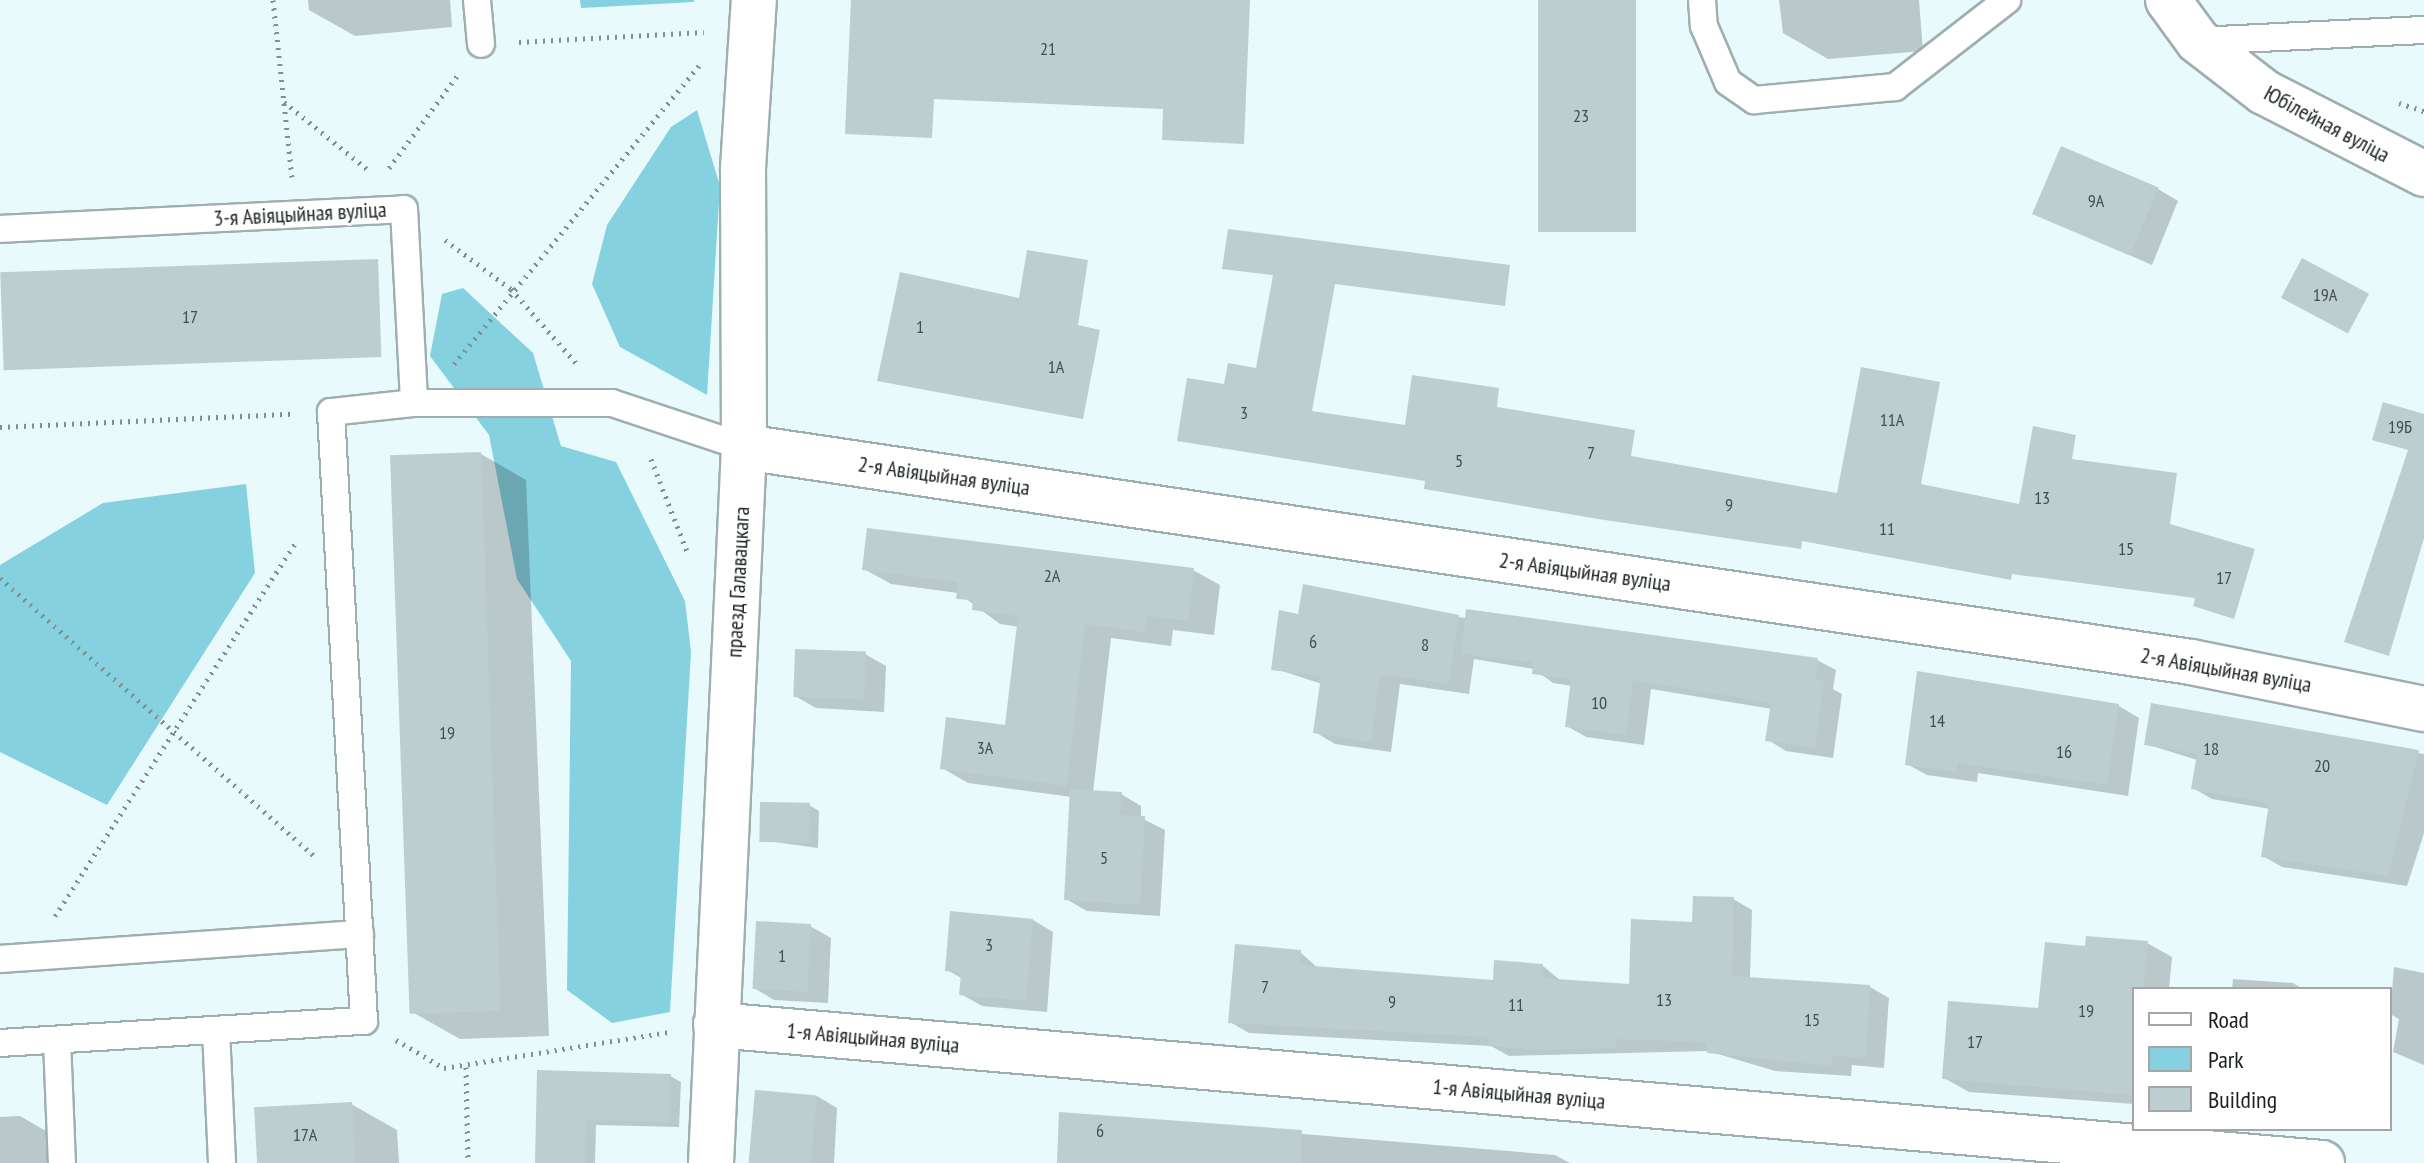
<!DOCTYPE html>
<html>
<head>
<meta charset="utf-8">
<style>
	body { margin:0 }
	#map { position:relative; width:2424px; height:1163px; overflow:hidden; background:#e9fafd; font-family:"PT Sans Narrow",sans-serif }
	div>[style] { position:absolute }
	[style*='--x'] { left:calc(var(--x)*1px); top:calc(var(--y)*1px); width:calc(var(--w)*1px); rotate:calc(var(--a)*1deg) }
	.green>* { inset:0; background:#85d1df }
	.shadow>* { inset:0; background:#0003 }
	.building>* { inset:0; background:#bdced1; transform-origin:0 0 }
	.path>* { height:5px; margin-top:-2.5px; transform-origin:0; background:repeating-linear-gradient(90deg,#828e90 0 2px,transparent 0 8px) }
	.roads { filter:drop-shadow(2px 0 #9eaeb1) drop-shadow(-2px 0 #9eaeb1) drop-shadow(0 2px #9eaeb1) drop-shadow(0 -2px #9eaeb1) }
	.lane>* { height:26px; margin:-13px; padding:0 13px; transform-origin:13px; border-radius:13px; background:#fff }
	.street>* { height:44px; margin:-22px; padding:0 22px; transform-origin:22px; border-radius:22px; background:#fff }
	.secondary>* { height:44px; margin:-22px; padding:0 22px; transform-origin:22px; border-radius:22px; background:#fff }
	span { translate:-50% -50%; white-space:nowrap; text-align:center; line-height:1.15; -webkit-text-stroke:6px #fff; paint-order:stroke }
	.number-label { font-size:18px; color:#444c4e }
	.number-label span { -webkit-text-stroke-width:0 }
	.street-label { font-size:22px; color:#1b2122 }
	.legend { position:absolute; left:2132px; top:987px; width:260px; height:144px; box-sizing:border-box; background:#fff; border:2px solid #a4a6a7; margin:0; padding:10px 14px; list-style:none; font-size:24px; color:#1b2122 }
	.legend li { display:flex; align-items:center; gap:16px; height:40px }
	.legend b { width:40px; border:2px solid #a4a6a7 }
</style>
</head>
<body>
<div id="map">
	<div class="green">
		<div style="clip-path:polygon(580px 0,694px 0,694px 2px,581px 8px)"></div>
		<div style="clip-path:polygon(697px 110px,720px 186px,707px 395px,620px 347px,592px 284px,607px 225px,671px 127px)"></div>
		<div style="clip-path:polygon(463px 288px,533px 353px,561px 446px,616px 462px,685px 601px,691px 652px,670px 1012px,612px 1023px,567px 990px,571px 661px,517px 579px,489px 435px,430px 356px,442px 294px)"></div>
		<div style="clip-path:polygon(246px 484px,255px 573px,107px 805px,0 752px,0 565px,103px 503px)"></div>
	</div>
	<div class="shadow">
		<div style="clip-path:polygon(308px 0,450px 0,452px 27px,355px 36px,309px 10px)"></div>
		<div style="clip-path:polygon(1779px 0,1919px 0,1923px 51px,1828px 59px,1783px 33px)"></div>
		<div style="clip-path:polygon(2158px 189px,2178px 201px,2152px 265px,2036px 214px)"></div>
		<div style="clip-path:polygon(481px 454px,526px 480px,549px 1036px,460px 1039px,414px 1013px)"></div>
		<div style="clip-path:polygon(864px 569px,1193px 570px,1220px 585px,1214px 635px,1173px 630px,1171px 646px,1111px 638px,1093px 792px,1121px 794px,1141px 806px,1141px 818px,1165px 830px,1160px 916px,1087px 911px,1066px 899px,1072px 797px,968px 783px,942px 768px,1007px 727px,1019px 627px,1000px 624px,958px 593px,891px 584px)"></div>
		<div style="clip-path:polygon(1300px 616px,1458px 617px,1817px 660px,1836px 670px,1833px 689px,1842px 694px,1833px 758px,1786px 751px,1768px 740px,1772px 709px,1651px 689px,1644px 745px,1586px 737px,1567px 726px,1572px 686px,1553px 683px,1534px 669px,1474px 659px,1469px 694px,1400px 684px,1391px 752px,1335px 744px,1315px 732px,1322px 684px,1273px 668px)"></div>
		<div style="clip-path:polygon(865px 654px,886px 666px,884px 712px,816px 708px,795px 696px)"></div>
		<div style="clip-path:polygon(2153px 705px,2424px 754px,2424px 833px,2407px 886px,2282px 867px,2263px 856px,2270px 809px,2212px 799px,2193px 788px,2197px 760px,2146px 744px)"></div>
		<div style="clip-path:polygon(2119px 706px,2139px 718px,2128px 796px,1978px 773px,1977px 782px,1927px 775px,1907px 764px)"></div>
		<div style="clip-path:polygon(809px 805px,819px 811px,818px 848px,761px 840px)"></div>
		<div style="clip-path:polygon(1733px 899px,1752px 910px,1750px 979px,1870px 987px,1889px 998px,1884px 1068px,1852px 1065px,1851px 1076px,1775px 1071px,1708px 1051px,1509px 1056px,1491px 1046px,1249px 1033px,1230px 1022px,1300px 952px,1319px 969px,1495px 982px,1543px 966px,1561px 981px,1631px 986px,1694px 924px)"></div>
		<div style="clip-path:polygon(1033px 920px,1053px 932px,1047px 1012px,982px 1006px,961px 994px,963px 979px,947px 970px)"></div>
		<div style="clip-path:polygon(810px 926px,831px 938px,828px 1003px,774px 1000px,754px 988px)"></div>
		<div style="clip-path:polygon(2147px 943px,2172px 957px,2169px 989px,2134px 989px,2134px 1104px,1969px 1092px,1944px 1078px)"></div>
		<div style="clip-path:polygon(2394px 967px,2424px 973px,2424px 1065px,2393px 1052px,2399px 1019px,2390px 1014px)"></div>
		<div style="clip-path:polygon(2233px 979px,2293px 983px,2303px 989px,2232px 989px)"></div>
		<div style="clip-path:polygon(539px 1072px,670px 1076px,681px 1082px,679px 1127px,596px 1125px,595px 1163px,537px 1163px)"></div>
		<div style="clip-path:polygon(817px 1096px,837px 1108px,834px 1163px,753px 1163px)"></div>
		<div style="clip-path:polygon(351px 1104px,397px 1130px,399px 1163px,259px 1163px)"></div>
		<div style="clip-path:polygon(1061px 1114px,1555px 1155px,1570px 1163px,1059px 1163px)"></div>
		<div style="clip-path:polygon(20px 1116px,65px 1142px,66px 1163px,0 1163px,0 1117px)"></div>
	</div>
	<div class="building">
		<div style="clip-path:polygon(851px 0,1250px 0,1244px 144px,1162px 140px,1163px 109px,934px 99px,932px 138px,845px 134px)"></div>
		<div style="left:1538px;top:0;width:98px;height:232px"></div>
		<div style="left:2061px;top:146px;width:106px;height:74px;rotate:23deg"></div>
		<div style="clip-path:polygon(1228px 229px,1510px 265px,1505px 306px,1335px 284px,1312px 411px,1405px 425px,1412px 375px,1499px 388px,1497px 407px,1635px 430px,1631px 456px,1837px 493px,1861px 367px,1940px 382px,1921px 484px,2019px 504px,2033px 426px,2076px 435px,2072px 459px,2177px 473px,2170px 524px,2255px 549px,2234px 619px,2193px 606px,2195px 598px,2012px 574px,2011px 580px,1802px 541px,1801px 549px,1598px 519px,1424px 489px,1425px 481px,1177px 441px,1187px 378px,1224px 384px,1228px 363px,1256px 368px,1273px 275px,1222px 269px)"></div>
		<div style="clip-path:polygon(1027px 250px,1088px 260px,1078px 325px,1100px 330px,1083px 419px,877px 381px,900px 272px,1019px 298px)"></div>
		<div style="left:2302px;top:258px;width:76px;height:45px;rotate:28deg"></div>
		<div style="left:378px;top:259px;width:98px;height:378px;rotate:88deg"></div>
		<div style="clip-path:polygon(2383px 402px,2424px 414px,2424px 538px,2389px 656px,2344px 642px,2408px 450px,2372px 440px)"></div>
		<div style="left:481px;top:452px;width:559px;height:91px;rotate:88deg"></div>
		<div style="clip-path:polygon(867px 528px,1194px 568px,1188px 621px,1147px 616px,1145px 632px,1085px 624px,1067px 786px,940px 769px,946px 717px,1005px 725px,1018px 616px,972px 610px,973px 600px,956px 599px,958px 582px,862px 570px)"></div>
		<div style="clip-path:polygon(1303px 584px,1459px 615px,1449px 684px,1380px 674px,1371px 742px,1313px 733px,1321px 676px,1271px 670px,1279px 610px,1298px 614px)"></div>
		<div style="clip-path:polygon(1466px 609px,1818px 658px,1815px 680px,1824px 681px,1815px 748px,1765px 741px,1771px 703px,1633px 680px,1626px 735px,1565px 727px,1571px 679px,1532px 674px,1533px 662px,1461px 654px)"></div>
		<div style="left:795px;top:649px;width:71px;height:48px;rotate:2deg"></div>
		<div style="clip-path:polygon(1917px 671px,2119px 704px,2107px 785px,1958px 763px,1957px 772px,1905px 765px)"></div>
		<div style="clip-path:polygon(2151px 703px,2419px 750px,2388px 876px,2261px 857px,2269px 803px,2191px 789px,2197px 754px,2144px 745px)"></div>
		<div style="clip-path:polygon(1070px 789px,1122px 792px,1120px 815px,1145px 816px,1140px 905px,1064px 900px)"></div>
		<div style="left:760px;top:802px;width:50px;height:40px;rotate:1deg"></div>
		<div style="clip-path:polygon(1693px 896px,1734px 897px,1732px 976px,1870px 985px,1866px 1058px,1833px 1056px,1832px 1066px,1707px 1053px,1707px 1042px,1617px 1039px,1616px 1048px,1537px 1050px,1488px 1046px,1489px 1037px,1228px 1023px,1235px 944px,1301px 950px,1300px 965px,1493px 980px,1494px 960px,1543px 964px,1542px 978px,1629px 984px,1631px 919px,1692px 922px)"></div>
		<div style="clip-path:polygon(950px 911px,1033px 919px,1026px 1001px,959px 995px,961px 973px,945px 971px)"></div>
		<div style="left:756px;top:921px;width:55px;height:68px;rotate:3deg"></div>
		<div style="clip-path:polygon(2086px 936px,2148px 941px,2143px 989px,2134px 989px,2134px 1095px,1942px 1079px,1948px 1001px,2038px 1008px,2045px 942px,2085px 946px)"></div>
		<div style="clip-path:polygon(537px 1070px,671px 1074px,670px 1122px,586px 1120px,585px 1163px,535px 1163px)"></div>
		<div style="left:755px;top:1090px;width:62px;height:73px;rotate:5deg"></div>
		<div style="left:352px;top:1102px;width:61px;height:98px;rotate:87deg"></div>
		<div style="clip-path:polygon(1059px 1112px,1302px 1130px,1301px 1163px,1057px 1163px)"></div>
	</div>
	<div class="path">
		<div style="--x:273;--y:0;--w:178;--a:83.9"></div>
		<div style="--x:519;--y:42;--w:185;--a:-3.1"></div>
		<div style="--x:284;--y:102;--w:107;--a:38.9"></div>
		<div style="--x:2399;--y:103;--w:26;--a:18"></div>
		<div style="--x:389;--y:168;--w:114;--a:-53.5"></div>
		<div style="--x:445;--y:240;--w:82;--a:36.6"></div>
		<div style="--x:511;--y:289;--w:100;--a:48.7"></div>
		<div style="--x:454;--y:364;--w:389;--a:-50.6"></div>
		<div style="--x:0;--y:427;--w:291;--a:-2.6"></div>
		<div style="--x:651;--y:459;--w:102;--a:68.7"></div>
		<div style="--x:0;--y:578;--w:419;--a:41.5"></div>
		<div style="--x:55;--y:916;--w:446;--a:-57.2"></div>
		<div style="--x:396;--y:1040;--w:56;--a:30.3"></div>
		<div style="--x:444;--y:1068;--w:227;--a:-9.1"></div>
		<div style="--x:466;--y:1067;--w:96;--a:88.8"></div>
	</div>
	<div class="roads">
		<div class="lane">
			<div style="--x:477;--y:0;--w:44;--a:84.8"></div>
			<div style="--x:1702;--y:0;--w:26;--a:86"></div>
			<div style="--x:1704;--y:26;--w:61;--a:66.8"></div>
			<div style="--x:1728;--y:82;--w:32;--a:35"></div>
			<div style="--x:1754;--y:100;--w:142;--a:-5.3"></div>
			<div style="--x:1895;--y:87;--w:142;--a:-37.8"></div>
			<div style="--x:2198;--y:41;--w:226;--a:-2.8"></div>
			<div style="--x:0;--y:229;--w:404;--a:-2.8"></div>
			<div style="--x:404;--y:209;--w:194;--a:87"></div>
			<div style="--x:414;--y:403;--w:198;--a:0"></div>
			<div style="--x:612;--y:403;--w:139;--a:18.4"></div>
			<div style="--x:0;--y:959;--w:361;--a:-4"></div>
			<div style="--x:216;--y:1030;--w:133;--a:87.4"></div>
			<div style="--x:57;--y:1040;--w:123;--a:87.7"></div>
			<div style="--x:0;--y:1043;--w:365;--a:-3.5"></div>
			<div style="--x:364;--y:1021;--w:610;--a:-93.1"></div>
			<div style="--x:331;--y:412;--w:83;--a:-6.2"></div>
		</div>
		<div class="street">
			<div style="--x:744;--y:447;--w:1463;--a:8.45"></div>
			<div style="--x:2191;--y:662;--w:238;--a:11.4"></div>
			<div style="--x:716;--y:1025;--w:1612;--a:4.91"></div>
			<div style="--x:711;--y:1163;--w:717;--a:-87.36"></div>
			<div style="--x:744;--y:447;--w:279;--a:-90.2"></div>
			<div style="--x:743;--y:168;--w:168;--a:-86.3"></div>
		</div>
		<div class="secondary">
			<div style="--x:2168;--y:0;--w:51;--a:53.8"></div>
			<div style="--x:2198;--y:41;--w:83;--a:37.7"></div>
			<div style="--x:2264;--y:92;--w:180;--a:27.1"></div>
		</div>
	</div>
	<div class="number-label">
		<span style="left:1048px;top:49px">21</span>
		<span style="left:1581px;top:116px">23</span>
		<span style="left:2096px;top:201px">9А</span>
		<span style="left:2325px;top:295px">19А</span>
		<span style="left:190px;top:317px">17</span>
		<span style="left:920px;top:327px">1</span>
		<span style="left:1056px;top:367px">1А</span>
		<span style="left:1244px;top:413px">3</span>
		<span style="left:1892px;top:420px">11А</span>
		<span style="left:2400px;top:427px">19Б</span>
		<span style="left:1591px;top:453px">7</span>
		<span style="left:1459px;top:461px">5</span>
		<span style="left:2042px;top:498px">13</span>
		<span style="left:1729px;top:505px">9</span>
		<span style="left:1887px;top:529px">11</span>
		<span style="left:2126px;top:549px">15</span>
		<span style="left:1052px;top:576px">2А</span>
		<span style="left:2224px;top:578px">17</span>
		<span style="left:1313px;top:642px">6</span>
		<span style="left:1425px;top:645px">8</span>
		<span style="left:1599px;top:703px">10</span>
		<span style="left:1937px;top:721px">14</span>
		<span style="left:447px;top:733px">19</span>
		<span style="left:985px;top:748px">3А</span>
		<span style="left:2211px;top:749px">18</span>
		<span style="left:2064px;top:752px">16</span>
		<span style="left:2322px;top:766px">20</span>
		<span style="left:1104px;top:858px">5</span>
		<span style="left:989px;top:945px">3</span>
		<span style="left:782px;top:956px">1</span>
		<span style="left:1265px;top:987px">7</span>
		<span style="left:1664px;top:1000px">13</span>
		<span style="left:1392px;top:1002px">9</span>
		<span style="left:1516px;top:1005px">11</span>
		<span style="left:2086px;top:1011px">19</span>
		<span style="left:1812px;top:1020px">15</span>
		<span style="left:1975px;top:1042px">17</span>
		<span style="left:1100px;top:1131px">6</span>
		<span style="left:305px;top:1135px">17А</span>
	</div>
	<div class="street-label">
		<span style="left:2327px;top:124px;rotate:28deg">Юбілейная вуліца</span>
		<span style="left:300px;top:214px;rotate:-3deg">3-я Авіяцыйная вуліца</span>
		<span style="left:944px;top:476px;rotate:8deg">2-я Авіяцыйная вуліца</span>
		<span style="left:1585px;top:572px;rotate:8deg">2-я Авіяцыйная вуліца</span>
		<span style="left:738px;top:582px;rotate:-87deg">праезд Галавацкага</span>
		<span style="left:2226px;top:670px;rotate:10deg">2-я Авіяцыйная вуліца</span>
		<span style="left:873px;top:1038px;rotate:5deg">1-я Авіяцыйная вуліца</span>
		<span style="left:1519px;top:1094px;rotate:5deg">1-я Авіяцыйная вуліца</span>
	</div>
	<ul class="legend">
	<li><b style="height:10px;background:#fff"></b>Road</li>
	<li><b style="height:22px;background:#85d1df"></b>Park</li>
	<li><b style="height:22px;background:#bdced1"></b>Building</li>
	</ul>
</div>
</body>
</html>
